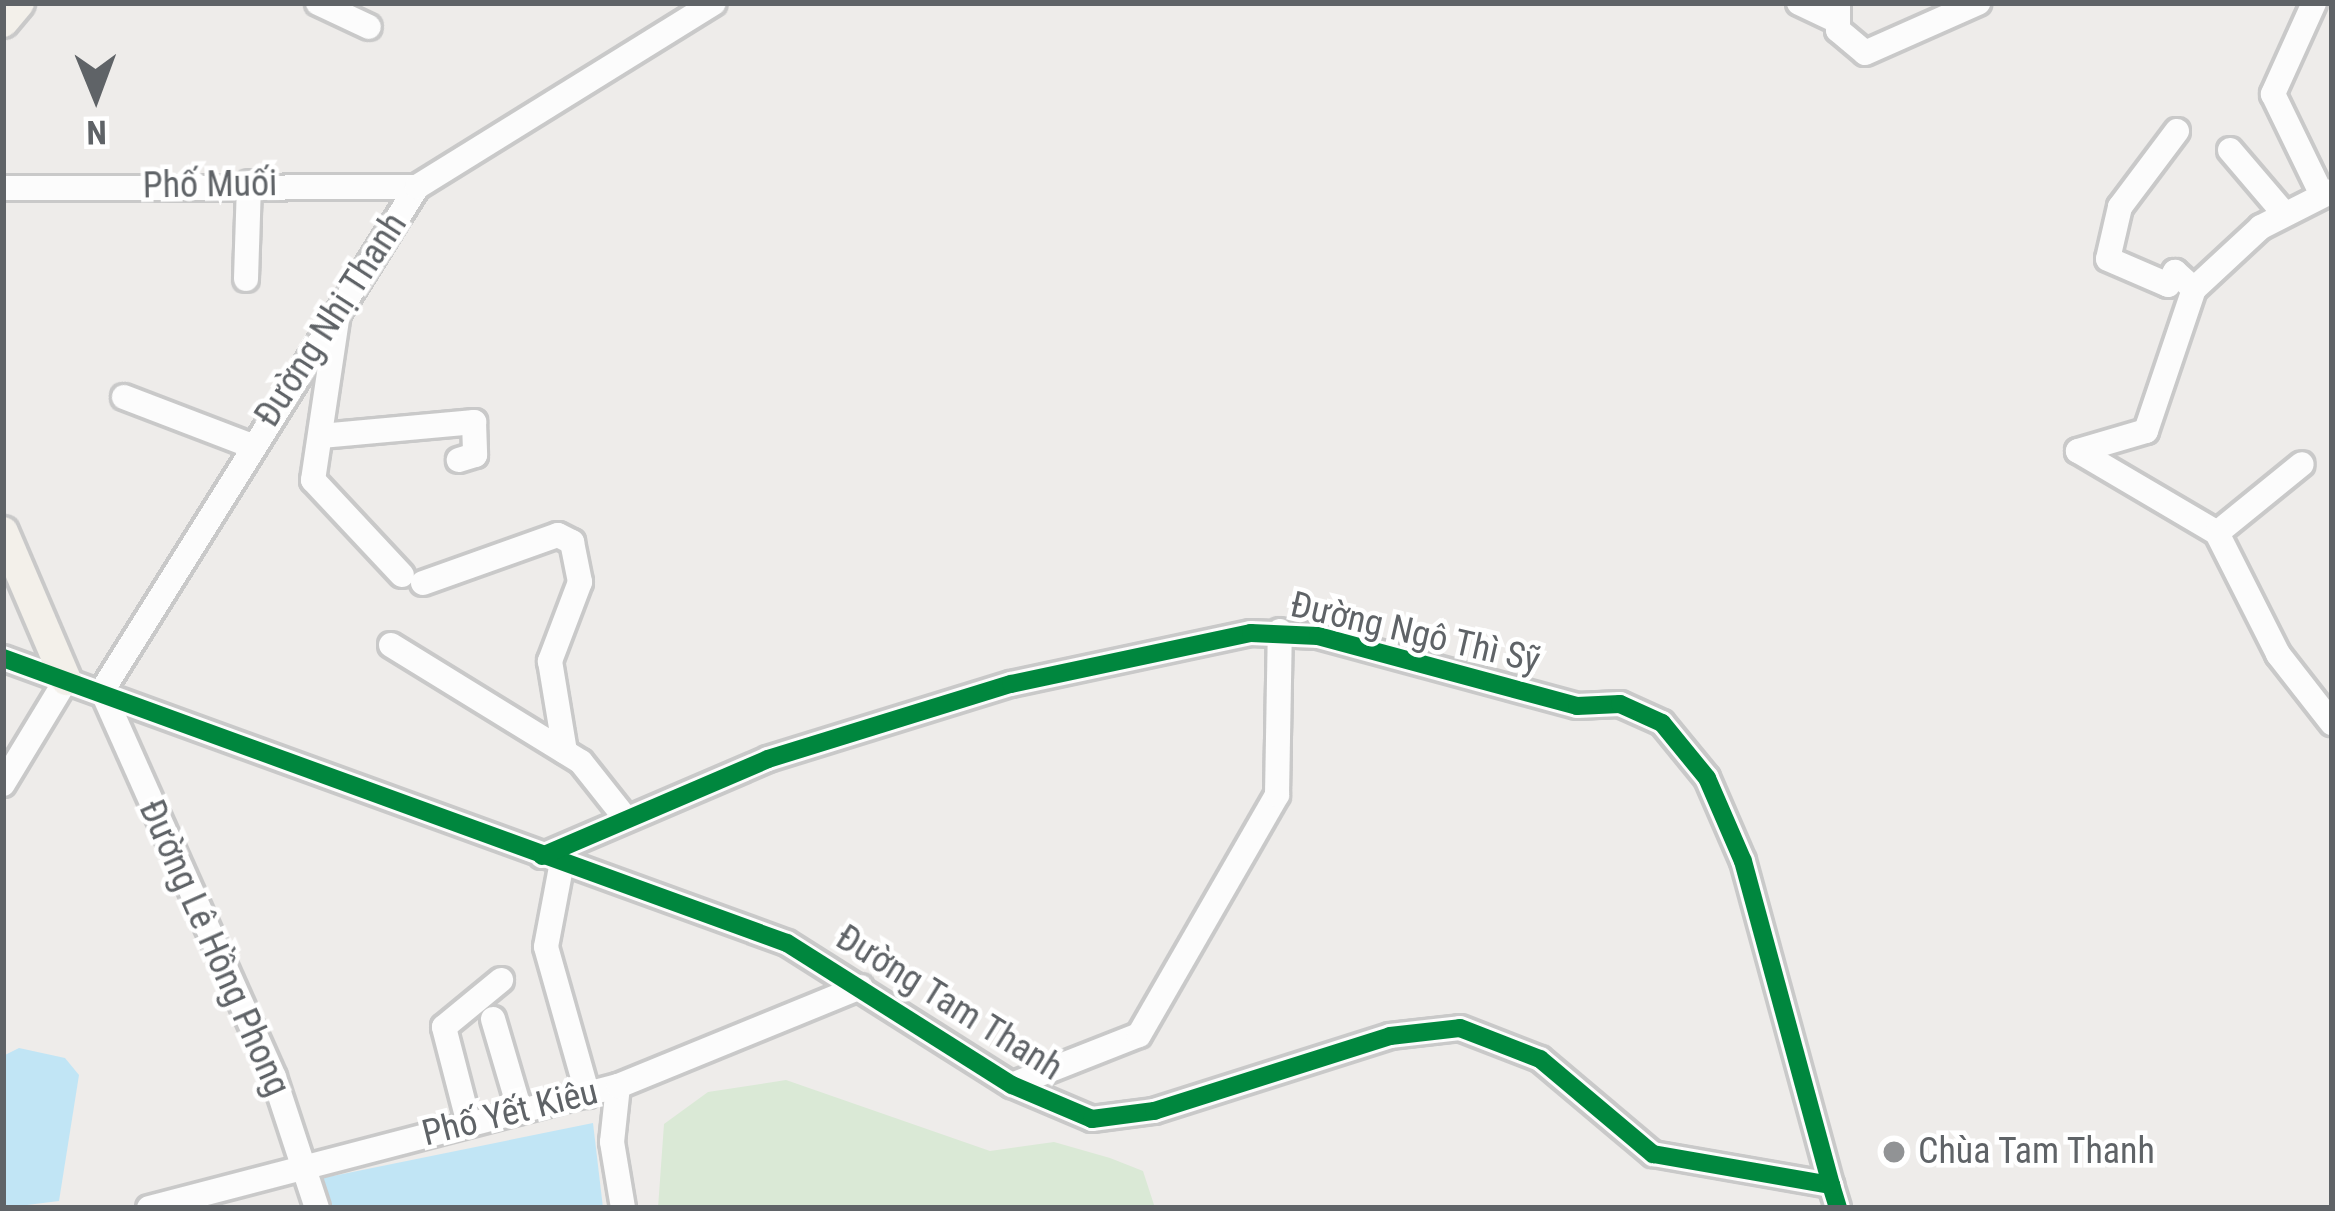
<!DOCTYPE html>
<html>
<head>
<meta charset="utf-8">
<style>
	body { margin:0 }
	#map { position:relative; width:2335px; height:1211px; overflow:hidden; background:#eeecea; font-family:"Roboto Condensed",sans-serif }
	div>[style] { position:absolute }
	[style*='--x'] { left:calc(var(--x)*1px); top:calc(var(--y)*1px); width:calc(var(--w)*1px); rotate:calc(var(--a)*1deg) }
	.green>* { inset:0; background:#dae9d6 }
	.water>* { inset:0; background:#c1e5f5 }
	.roads { filter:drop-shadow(3px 0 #c9c9c9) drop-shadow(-3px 0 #c9c9c9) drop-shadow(0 3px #c9c9c9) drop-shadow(0 -3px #c9c9c9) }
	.minor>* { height:24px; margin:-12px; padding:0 12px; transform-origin:12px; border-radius:12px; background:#fcfcfc }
	.major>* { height:30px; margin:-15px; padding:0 15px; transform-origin:15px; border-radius:15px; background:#f3f0ea }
	.cycleway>* { height:18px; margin:-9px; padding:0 9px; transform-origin:9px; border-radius:9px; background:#00873e }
	.dots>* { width:33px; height:33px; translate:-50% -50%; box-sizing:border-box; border:6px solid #fff; border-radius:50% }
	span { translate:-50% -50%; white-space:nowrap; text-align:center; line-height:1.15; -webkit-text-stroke:9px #fff; paint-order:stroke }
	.street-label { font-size:36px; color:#5f6367 }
	.poi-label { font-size:36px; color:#5f6367 }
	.left { translate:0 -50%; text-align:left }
	.frame { position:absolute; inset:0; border:6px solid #5f6367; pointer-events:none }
	.north { position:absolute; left:36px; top:36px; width:120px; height:120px; -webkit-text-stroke:9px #fff; paint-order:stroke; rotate:179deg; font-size:33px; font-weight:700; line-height:48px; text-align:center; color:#5f6367 }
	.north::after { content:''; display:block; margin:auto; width:42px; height:54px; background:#5f6367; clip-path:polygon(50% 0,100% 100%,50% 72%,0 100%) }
</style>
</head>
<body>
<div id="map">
	<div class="green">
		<div style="clip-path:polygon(786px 1080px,990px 1151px,1054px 1142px,1110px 1158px,1143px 1171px,1155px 1208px,658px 1208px,664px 1124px,708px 1092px)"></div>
	</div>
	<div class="water">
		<div style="clip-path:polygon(19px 1048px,65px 1058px,79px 1075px,59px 1201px,3px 1208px,3px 1056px)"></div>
		<div style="clip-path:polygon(593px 1123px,603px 1208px,327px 1208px,318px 1179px)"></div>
	</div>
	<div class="roads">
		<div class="minor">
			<div style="--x:318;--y:3;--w:56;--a:25.2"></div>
			<div style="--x:1799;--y:3;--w:42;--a:25.3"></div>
			<div style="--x:1838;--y:3;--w:27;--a:90"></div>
			<div style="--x:1838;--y:30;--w:35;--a:40"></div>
			<div style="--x:1865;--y:53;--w:124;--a:-23.9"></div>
			<div style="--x:2314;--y:3;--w:100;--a:114.3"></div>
			<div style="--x:2273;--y:94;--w:110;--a:64.1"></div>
			<div style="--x:2177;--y:131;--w:95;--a:126.9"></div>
			<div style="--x:2120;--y:207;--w:53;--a:103"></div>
			<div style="--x:2108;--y:259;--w:65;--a:23.4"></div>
			<div style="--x:2168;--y:285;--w:15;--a:-62"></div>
			<div style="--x:2175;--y:272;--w:25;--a:42"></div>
			<div style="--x:2230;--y:150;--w:82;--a:49.5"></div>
			<div style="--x:3;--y:188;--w:414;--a:-0.1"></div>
			<div style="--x:2332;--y:191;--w:80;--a:153.1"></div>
			<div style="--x:2261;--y:227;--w:91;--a:137.2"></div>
			<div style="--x:2194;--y:289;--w:150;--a:108.7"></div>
			<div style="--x:2146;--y:431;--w:71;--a:163.6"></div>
			<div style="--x:2078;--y:451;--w:161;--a:30.5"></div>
			<div style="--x:2217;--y:533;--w:136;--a:63.2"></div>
			<div style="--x:2278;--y:654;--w:88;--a:52"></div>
			<div style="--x:246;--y:279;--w:96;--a:-88.2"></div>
			<div style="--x:338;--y:313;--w:169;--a:98.5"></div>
			<div style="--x:313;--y:480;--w:130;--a:46.9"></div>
			<div style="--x:124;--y:397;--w:134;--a:21"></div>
			<div style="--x:321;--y:436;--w:154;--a:-5.2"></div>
			<div style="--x:474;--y:422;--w:33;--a:88"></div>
			<div style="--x:475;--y:455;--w:17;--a:163"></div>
			<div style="--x:2217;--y:533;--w:109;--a:-39.1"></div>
			<div style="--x:423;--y:583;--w:143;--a:-19.6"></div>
			<div style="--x:558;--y:535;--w:16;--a:27"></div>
			<div style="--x:572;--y:542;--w:41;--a:78.7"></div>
			<div style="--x:580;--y:582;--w:85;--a:110.8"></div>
			<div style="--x:550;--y:661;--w:92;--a:80.6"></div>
			<div style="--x:391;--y:645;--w:223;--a:31.6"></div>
			<div style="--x:581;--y:762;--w:68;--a:51.6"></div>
			<div style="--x:3;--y:658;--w:834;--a:19.98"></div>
			<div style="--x:787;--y:943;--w:266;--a:32.3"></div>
			<div style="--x:1012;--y:1085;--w:87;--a:23"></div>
			<div style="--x:1092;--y:1119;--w:63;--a:-7.4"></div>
			<div style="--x:1154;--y:1111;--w:248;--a:-17.6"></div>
			<div style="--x:1390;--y:1036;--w:70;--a:-6.5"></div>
			<div style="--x:1460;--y:1028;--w:86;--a:21.2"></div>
			<div style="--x:1540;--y:1059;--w:148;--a:40.1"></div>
			<div style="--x:1653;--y:1154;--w:181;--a:9.9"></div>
			<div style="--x:1831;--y:1185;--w:24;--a:73"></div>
			<div style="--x:3;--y:784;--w:122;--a:-58.8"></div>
			<div style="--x:542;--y:856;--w:246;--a:-23.2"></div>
			<div style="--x:768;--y:759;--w:254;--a:-17.2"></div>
			<div style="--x:1011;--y:684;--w:245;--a:-12"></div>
			<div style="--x:1251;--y:633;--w:67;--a:2.6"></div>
			<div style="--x:1318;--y:636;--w:268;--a:15.1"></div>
			<div style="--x:1577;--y:706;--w:43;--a:-2.7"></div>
			<div style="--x:1620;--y:704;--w:46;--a:24.3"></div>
			<div style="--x:1662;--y:723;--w:71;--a:50.7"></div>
			<div style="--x:1707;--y:778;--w:90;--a:66.6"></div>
			<div style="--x:1743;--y:861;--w:336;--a:74.8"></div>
			<div style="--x:562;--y:862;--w:86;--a:100.7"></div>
			<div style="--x:546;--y:947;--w:154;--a:74.2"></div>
			<div style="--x:493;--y:1019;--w:96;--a:73.6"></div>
			<div style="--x:1012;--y:1085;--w:136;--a:-21.5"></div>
			<div style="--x:1139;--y:1035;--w:277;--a:-60.1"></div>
			<div style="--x:1277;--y:795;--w:164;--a:-89"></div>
			<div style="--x:618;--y:1086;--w:56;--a:96.1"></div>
			<div style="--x:612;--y:1142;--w:67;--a:80.5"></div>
			<div style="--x:469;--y:1124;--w:100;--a:-104.5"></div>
			<div style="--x:444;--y:1027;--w:74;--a:-39.5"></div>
			<div style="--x:149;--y:1208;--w:485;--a:-14.6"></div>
			<div style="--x:618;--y:1086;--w:262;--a:-22.2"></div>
			<div style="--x:317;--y:1208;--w:138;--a:-108.2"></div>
			<div style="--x:274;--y:1077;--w:423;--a:-114"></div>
			<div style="--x:102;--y:691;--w:594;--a:-57.99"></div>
			<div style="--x:417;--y:187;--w:349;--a:-31.8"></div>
		</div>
		<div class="major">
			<div style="--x:3;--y:22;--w:25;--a:-50"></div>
			<div style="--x:3;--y:532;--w:161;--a:66.9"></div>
		</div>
	</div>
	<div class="cycleway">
		<div style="--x:3;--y:658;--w:834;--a:19.98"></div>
		<div style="--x:787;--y:943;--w:266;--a:32.3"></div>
		<div style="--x:1012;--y:1085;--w:87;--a:23"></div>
		<div style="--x:1092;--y:1119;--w:63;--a:-7.4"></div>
		<div style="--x:1154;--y:1111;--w:248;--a:-17.6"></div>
		<div style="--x:1390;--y:1036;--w:70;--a:-6.5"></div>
		<div style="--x:1460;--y:1028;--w:86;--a:21.2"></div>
		<div style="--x:1540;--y:1059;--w:148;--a:40.1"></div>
		<div style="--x:1653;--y:1154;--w:181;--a:9.9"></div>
		<div style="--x:1831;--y:1185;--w:24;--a:73"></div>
		<div style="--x:542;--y:856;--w:246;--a:-23.2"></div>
		<div style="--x:768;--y:759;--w:254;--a:-17.2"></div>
		<div style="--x:1011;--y:684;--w:245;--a:-12"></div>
		<div style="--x:1251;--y:633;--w:67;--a:2.6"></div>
		<div style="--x:1318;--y:636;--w:268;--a:15.1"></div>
		<div style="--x:1577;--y:706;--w:43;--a:-2.7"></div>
		<div style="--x:1620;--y:704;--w:46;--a:24.3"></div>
		<div style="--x:1662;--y:723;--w:71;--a:50.7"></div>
		<div style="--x:1707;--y:778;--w:90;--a:66.6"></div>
		<div style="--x:1743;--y:861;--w:336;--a:74.8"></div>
	</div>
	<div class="dots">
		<div style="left:1894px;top:1152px;background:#919395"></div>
	</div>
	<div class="street-label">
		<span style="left:210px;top:185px;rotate:-1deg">Phố Muối</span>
		<span style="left:331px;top:320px;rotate:-57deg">Đường Nhị Thanh</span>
		<span style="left:1415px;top:633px;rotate:13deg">Đường Ngô Thì Sỹ</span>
		<span style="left:214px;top:948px;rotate:66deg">Đường Lê Hồng Phong</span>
		<span style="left:949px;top:1003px;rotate:32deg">Đường Tam Thanh</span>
		<span style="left:510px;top:1113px;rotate:-14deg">Phố Yết Kiêu</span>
	</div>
	<div class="poi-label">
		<span class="left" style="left:1918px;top:1152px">Chùa Tam Thanh</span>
	</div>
	<div class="frame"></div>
	<div class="north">N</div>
</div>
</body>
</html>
